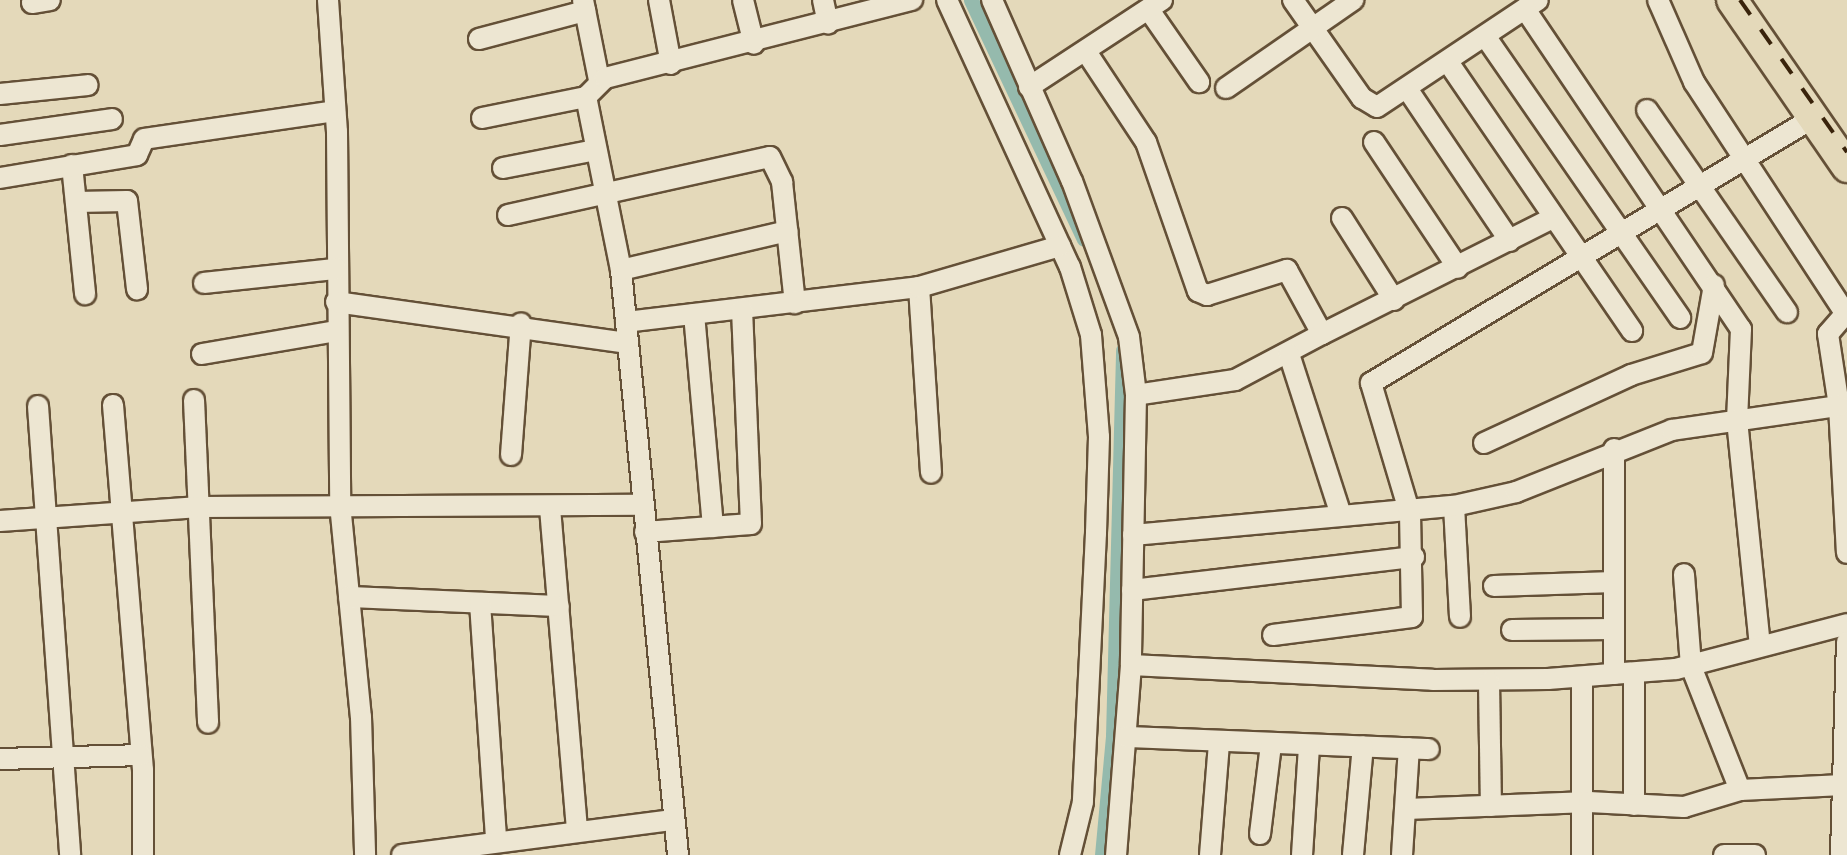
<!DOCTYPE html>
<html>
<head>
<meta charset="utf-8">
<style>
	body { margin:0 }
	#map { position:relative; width:1847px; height:855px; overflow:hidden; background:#e4d9ba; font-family:"Gentium Book Plus",serif }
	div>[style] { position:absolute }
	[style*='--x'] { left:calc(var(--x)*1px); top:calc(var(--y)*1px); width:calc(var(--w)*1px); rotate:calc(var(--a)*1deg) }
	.canal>* { height:15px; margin:-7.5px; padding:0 7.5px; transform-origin:7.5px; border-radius:7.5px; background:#95baad }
	.roads { filter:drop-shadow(2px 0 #645037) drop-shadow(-2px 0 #645037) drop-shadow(0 2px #645037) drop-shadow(0 -2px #645037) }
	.minor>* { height:20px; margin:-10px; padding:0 10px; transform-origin:10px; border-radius:10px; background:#ede6d2 }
	.highway>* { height:30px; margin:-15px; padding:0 15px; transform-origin:15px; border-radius:15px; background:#e4d9ba }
	.rail>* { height:4px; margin-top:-2px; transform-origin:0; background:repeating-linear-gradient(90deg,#39230b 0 18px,transparent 0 36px) }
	span { translate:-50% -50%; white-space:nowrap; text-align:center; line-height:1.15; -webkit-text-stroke:8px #ede6d2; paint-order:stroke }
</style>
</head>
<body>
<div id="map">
	<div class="canal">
		<div style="--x:971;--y:0;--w:264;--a:64.7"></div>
		<div style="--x:1102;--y:855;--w:120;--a:-84.7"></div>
		<div style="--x:1113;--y:736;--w:386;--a:-88.5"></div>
	</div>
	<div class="roads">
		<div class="minor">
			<div style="--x:328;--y:0;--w:132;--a:86.1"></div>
			<div style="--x:337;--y:132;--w:372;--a:89.5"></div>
			<div style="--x:340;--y:504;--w:214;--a:84.4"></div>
			<div style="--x:361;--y:717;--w:138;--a:88.3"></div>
			<div style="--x:583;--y:0;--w:82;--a:78.7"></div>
			<div style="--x:659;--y:0;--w:65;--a:79.4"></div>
			<div style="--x:743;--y:0;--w:45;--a:76"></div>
			<div style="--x:823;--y:0;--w:24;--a:78"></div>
			<div style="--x:947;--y:0;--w:294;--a:65.3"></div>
			<div style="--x:1070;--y:267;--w:71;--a:72.8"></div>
			<div style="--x:1091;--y:335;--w:102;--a:85.5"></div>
			<div style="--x:1099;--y:437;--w:96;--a:91.8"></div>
			<div style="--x:1096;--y:533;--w:269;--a:92.8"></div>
			<div style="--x:1083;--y:802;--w:55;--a:103.8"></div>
			<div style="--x:992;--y:0;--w:198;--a:66.2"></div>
			<div style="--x:1072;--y:181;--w:166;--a:69.9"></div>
			<div style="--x:1129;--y:337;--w:58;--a:83.1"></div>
			<div style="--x:1136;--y:395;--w:270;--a:91.1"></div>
			<div style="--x:1131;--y:665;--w:191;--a:94.5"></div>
			<div style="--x:1293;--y:0;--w:120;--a:54.9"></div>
			<div style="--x:1362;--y:98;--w:17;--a:31"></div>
			<div style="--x:1377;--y:107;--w:193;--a:-33.6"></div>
			<div style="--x:1658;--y:0;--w:90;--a:66.3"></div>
			<div style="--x:1694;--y:82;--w:276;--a:56.8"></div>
			<div style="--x:32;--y:3;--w:18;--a:-9"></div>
			<div style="--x:1525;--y:9;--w:386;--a:56"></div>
			<div style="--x:1741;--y:329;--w:91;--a:92.5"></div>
			<div style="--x:1737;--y:420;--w:226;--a:84.2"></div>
			<div style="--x:1149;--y:10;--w:88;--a:55.2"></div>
			<div style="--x:1485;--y:36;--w:343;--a:55.3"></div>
			<div style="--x:479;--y:39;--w:110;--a:-14.8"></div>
			<div style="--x:1087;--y:53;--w:107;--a:56.5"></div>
			<div style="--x:1146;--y:142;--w:158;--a:70.8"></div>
			<div style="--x:1198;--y:291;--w:10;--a:24"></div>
			<div style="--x:1207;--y:295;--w:84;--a:-17.4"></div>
			<div style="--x:1287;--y:270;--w:73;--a:61.3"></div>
			<div style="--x:1322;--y:334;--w:98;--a:152.1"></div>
			<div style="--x:1235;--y:380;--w:100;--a:171.4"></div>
			<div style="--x:1448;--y:62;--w:326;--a:55.6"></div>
			<div style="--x:1029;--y:87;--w:159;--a:-33.2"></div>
			<div style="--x:1226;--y:88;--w:155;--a:-34.7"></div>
			<div style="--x:1408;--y:90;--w:182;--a:56"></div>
			<div style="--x:0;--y:94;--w:88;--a:-5.8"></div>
			<div style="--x:1647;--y:110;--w:246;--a:55.3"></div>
			<div style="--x:482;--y:118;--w:106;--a:-11.4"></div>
			<div style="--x:0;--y:135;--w:113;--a:-8.1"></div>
			<div style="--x:1374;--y:142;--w:151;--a:56.3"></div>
			<div style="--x:72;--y:165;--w:130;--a:84.2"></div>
			<div style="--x:503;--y:168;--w:95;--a:-11"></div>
			<div style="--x:0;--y:178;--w:139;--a:-9.5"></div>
			<div style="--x:137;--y:155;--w:17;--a:-66"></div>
			<div style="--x:144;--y:139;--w:193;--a:-8.3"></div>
			<div style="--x:76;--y:202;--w:51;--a:-1.1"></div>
			<div style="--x:127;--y:201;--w:89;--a:83.5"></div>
			<div style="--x:508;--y:215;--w:268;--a:-12.5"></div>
			<div style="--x:770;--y:157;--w:28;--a:64"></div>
			<div style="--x:782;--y:182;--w:122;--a:83.9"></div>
			<div style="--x:1342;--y:218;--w:97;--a:57.6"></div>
			<div style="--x:621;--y:270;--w:171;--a:-13.2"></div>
			<div style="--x:204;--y:283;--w:133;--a:-6.1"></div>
			<div style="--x:919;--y:287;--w:186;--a:86.3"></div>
			<div style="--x:336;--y:302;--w:295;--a:8"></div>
			<div style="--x:1847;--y:312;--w:29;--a:131"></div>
			<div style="--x:1828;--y:334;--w:73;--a:81.3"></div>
			<div style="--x:1839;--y:406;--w:147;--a:86.9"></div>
			<div style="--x:694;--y:314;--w:214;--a:84.9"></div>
			<div style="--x:626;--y:322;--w:295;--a:-6.8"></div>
			<div style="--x:919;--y:287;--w:147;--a:-16.2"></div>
			<div style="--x:1322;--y:334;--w:258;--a:-26.7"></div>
			<div style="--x:202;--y:354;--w:137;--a:-9.7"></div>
			<div style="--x:1289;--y:354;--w:169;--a:72.1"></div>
			<div style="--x:194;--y:400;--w:323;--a:87.5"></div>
			<div style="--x:113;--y:405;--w:366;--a:85.3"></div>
			<div style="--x:143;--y:770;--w:85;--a:90"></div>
			<div style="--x:38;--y:406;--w:450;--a:85.9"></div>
			<div style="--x:1484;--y:443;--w:162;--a:-24.8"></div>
			<div style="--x:1631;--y:375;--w:74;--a:-17.2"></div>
			<div style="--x:1702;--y:353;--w:69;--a:-80"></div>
			<div style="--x:511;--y:455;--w:132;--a:-85.7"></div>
			<div style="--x:1454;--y:506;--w:111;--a:86.9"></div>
			<div style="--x:550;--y:508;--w:321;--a:85.2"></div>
			<div style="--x:0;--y:521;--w:200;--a:-4"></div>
			<div style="--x:200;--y:507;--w:442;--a:-0.3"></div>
			<div style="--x:645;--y:532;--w:106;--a:-4.3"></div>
			<div style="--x:751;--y:524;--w:215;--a:-92.4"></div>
			<div style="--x:1133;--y:535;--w:322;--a:-5.2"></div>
			<div style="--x:1454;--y:506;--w:64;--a:-12.7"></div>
			<div style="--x:1516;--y:492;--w:168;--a:-21.7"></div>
			<div style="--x:1672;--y:430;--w:169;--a:-8.2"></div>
			<div style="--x:1494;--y:586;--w:120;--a:-1.9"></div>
			<div style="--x:1132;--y:590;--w:284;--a:-6.7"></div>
			<div style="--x:349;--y:597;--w:210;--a:2.5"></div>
			<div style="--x:480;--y:603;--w:236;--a:86.1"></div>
			<div style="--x:1512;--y:630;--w:101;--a:-0.6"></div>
			<div style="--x:1273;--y:635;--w:140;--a:-7.4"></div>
			<div style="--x:1412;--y:617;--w:103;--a:-91.1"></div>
			<div style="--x:1410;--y:514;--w:137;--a:-106.6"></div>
			<div style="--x:1371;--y:383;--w:515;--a:-30.94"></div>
			<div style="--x:1131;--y:665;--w:302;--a:2.8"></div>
			<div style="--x:1433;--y:680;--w:115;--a:-0.5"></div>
			<div style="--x:1548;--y:679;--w:128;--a:-4.5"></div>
			<div style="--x:1676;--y:669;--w:177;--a:-14.7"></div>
			<div style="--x:1614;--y:674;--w:225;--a:-90"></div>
			<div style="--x:1582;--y:677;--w:178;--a:90"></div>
			<div style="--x:1489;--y:682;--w:124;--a:89.1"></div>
			<div style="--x:1126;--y:737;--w:303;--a:2.3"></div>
			<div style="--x:0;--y:759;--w:141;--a:-1.6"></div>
			<div style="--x:1740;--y:790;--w:103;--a:-2.8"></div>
			<div style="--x:1634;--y:805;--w:132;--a:-90"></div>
			<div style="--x:1406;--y:809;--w:183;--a:-2.2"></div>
			<div style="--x:1589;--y:802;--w:95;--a:3"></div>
			<div style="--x:1684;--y:807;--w:59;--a:-16.9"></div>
			<div style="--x:1740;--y:790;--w:133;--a:-111.6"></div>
			<div style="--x:1691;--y:666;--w:92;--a:-94.4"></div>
			<div style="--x:1260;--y:834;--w:90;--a:-83"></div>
			<div style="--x:402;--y:855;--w:273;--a:-7.4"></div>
			<div style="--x:678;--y:855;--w:588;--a:-95.57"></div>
			<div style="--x:621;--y:270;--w:177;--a:-101.4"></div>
			<div style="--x:586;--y:97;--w:27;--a:-45"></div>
			<div style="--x:605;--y:78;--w:317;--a:-14.3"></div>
			<div style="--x:1210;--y:855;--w:113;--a:-85.4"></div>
			<div style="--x:1302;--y:855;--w:108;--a:-86.3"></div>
			<div style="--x:1353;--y:855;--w:109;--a:-84.8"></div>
			<div style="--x:1402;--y:855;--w:107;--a:-86.3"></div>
			<div style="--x:1724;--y:855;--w:31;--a:0"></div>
			<div style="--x:1841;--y:855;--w:213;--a:-88.4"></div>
		</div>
		<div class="highway">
			<div style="--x:1732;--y:0;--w:203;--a:55.4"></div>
		</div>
	</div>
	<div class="rail">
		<div style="--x:1740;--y:0;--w:186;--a:54.9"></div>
	</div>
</div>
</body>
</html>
